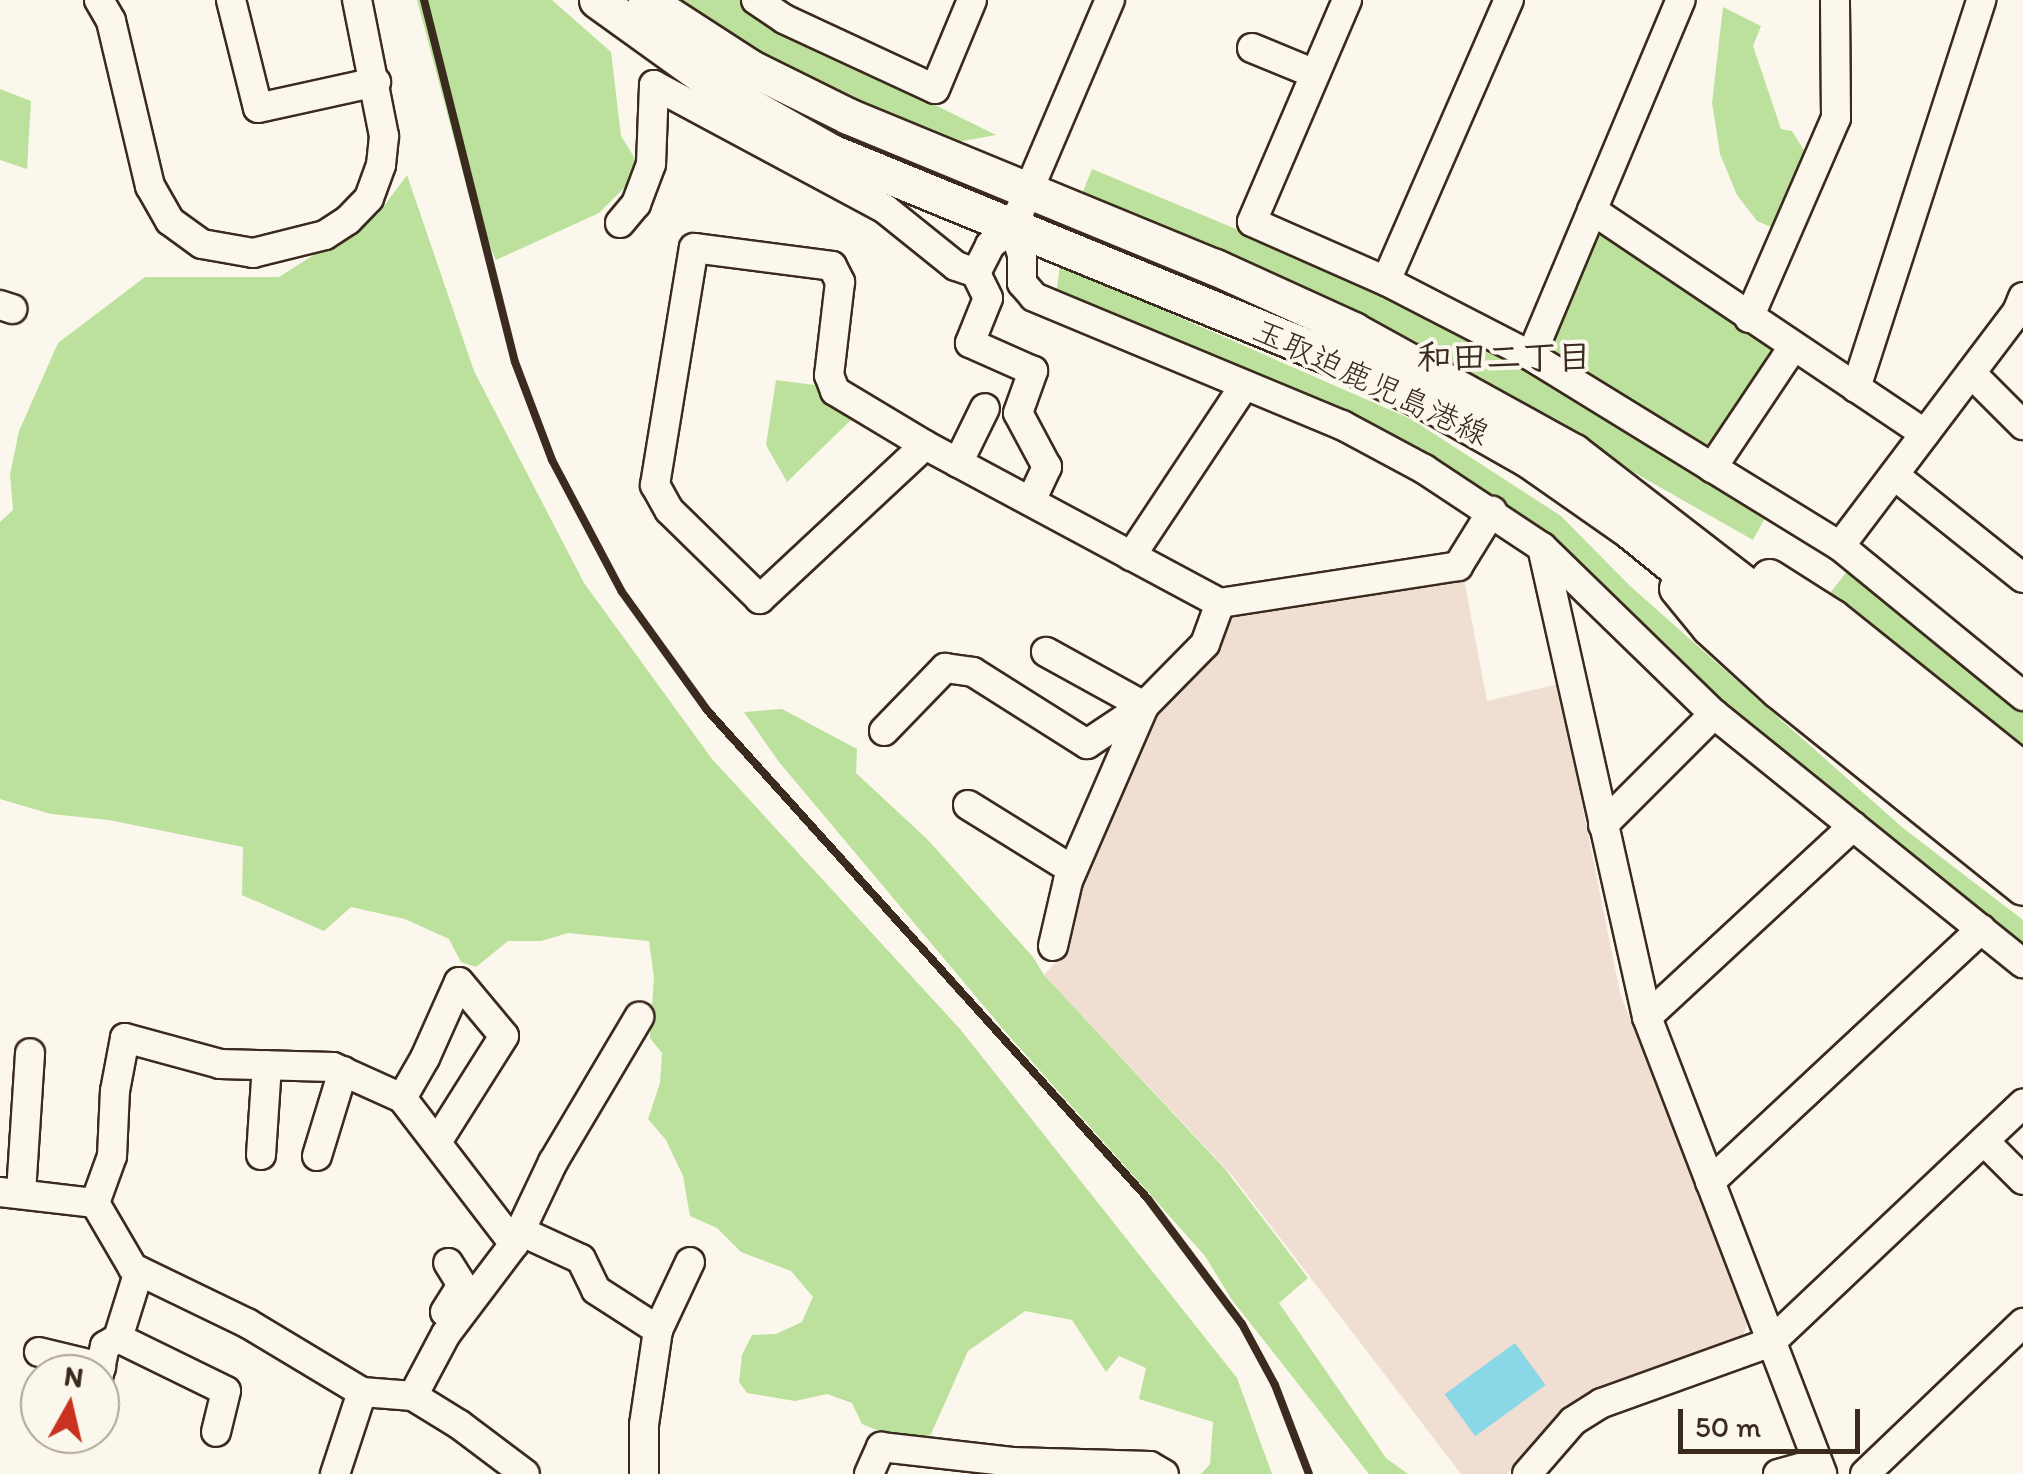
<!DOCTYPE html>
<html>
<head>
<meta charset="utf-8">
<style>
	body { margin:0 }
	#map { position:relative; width:2023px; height:1474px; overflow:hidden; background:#fbf7ec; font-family:Itim,"Klee One",sans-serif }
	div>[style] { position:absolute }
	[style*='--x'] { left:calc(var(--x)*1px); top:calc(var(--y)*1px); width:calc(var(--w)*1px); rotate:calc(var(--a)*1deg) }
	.built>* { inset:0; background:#f1ded2 }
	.green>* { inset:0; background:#bbe19c }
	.water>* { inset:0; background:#89d7e7; transform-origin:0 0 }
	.roads { filter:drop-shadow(2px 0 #3b2a1e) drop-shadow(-2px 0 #3b2a1e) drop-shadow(0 2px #3b2a1e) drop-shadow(0 -2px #3b2a1e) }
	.minor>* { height:28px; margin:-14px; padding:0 14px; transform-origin:14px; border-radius:14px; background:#fbf7ec }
	.major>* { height:35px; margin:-17.5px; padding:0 17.5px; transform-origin:17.5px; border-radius:17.5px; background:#fbf7ec }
	.rail>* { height:8px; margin:-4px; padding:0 4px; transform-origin:4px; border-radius:4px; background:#3b2a1e }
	span { translate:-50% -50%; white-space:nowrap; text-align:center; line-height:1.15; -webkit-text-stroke:8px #fbf7ec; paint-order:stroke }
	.street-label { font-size:32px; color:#3b2a1e }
	.neighbourhood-label { font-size:35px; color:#3b2a1e; font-weight:700 }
	.north { position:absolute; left:20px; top:1354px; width:100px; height:100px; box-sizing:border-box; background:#fbf7ec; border:2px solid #aea59a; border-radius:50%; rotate:8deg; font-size:28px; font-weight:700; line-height:40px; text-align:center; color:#3b2a1e }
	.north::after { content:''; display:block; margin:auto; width:35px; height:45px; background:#c8321e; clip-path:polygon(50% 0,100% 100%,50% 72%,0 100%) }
	.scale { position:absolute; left:1678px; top:1409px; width:182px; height:45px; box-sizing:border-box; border:5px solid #3b2a1e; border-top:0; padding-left:12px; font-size:30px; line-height:35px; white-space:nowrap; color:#3b2a1e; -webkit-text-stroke:8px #fbf7ec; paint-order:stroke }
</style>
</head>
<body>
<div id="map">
	<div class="built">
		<div style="clip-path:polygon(1464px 579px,1487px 701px,1558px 684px,1620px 993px,1749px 1321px,1743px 1335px,1623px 1381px,1563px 1412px,1507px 1474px,1461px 1474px,1231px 1174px,1044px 975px,1065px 952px,1076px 884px,1144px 725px,1216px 649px,1232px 611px)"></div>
	</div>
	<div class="green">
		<div style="clip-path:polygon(417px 0,552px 0,611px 52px,621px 136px,642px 170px,599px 213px,496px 260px,471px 203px)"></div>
		<div style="clip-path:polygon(677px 0,741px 0,779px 28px,996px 135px,957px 142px,898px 119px,765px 56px)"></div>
		<div style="clip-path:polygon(1723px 7px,1761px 26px,1753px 46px,1781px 129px,1792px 131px,1810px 160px,1778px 230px,1757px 221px,1737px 195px,1720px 154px,1712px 103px)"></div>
		<div style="clip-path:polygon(0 89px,31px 101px,27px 169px,0 160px)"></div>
		<div style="clip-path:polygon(1092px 169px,1356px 279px,1546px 381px,1765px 518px,1753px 540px,1598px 452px,1082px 194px)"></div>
		<div style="clip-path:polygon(407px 175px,474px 371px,584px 583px,712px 759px,960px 1029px,1237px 1378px,1272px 1474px,1201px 1474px,1210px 1464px,1213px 1422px,1139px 1399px,1146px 1368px,1119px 1356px,1106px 1372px,1072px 1320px,1025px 1311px,968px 1351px,931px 1434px,915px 1446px,862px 1424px,852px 1403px,827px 1394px,795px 1401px,747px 1393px,739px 1382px,742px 1355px,752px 1335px,776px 1334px,802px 1322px,813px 1297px,791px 1271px,741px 1252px,717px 1228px,690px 1216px,683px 1176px,666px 1140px,648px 1119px,660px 1083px,662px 1053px,650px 1038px,654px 977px,649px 941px,568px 933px,541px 941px,508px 941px,476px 967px,461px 962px,449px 939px,405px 919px,351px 907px,324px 931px,242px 895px,243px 847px,109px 820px,51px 814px,0 799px,0 522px,13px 510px,10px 474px,19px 431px,58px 343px,145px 277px,279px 277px,378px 214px)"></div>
		<div style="clip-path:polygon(1602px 229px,1772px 343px,1773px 353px,1713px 443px,1704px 446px,1550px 353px,1546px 342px,1592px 233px)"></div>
		<div style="clip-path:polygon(1060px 265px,1411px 419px,1561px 516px,1629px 585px,1903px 828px,2023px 920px,2023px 952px,1744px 723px,1528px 522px,1056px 295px)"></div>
		<div style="clip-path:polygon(776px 380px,815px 385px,822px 400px,851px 420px,787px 482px,766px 445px)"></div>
		<div style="clip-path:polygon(1849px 569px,2023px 711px,2023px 754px,1826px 598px)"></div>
		<div style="clip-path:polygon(782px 709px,857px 749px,856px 773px,927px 839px,1033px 957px,1044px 975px,1225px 1169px,1308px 1278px,1279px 1303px,1386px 1458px,1408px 1474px,1369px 1474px,1232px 1300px,1205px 1256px,1009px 1036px,779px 762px,744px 712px)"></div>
	</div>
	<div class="water">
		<div style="left:1515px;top:1343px;width:52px;height:87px;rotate:54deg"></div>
	</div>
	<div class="roads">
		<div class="minor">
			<div style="--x:99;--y:0;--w:24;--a:60"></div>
			<div style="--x:111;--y:21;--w:170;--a:76.7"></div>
			<div style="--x:150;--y:186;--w:40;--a:60.3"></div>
			<div style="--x:170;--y:221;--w:39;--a:36"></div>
			<div style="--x:202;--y:244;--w:52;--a:10"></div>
			<div style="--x:253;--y:253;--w:74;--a:-14"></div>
			<div style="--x:325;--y:235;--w:27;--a:-33"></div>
			<div style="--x:348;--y:220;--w:30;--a:-46"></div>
			<div style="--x:369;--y:198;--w:35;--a:-70"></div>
			<div style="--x:381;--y:165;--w:29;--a:-84"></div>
			<div style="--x:384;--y:136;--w:139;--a:-101.2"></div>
			<div style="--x:231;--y:0;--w:111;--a:76"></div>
			<div style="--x:258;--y:108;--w:121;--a:-12.4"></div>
			<div style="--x:756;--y:0;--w:34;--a:34"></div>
			<div style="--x:784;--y:19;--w:166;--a:24.9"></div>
			<div style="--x:935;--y:89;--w:96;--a:-67.4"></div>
			<div style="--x:1347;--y:0;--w:241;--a:113.2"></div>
			<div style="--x:1252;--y:222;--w:146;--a:23.8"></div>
			<div style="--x:1386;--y:281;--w:163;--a:27.3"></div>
			<div style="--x:1531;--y:356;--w:363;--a:31.6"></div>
			<div style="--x:1840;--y:546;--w:237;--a:39.3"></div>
			<div style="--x:1252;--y:48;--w:68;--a:22.4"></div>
			<div style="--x:1592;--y:210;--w:401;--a:33.9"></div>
			<div style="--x:620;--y:223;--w:25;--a:-50"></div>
			<div style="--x:636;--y:204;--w:43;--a:-69.4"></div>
			<div style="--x:651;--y:164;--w:79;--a:-87.8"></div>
			<div style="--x:654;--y:85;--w:262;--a:28.2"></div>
			<div style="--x:885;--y:209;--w:91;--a:38.8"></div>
			<div style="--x:956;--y:266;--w:21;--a:19"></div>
			<div style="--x:1013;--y:227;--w:28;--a:72"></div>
			<div style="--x:1022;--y:254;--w:29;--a:90"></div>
			<div style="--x:1022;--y:283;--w:18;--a:49"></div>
			<div style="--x:1034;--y:297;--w:334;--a:22.6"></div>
			<div style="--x:1342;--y:425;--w:93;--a:28.2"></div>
			<div style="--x:1424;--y:469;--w:141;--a:33.5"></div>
			<div style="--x:1542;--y:547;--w:482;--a:77.4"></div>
			<div style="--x:1647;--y:1017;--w:489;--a:69"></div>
			<div style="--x:1386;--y:281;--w:307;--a:-66.4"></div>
			<div style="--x:0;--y:305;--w:13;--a:18"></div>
			<div style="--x:1749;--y:318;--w:218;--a:-66.5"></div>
			<div style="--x:1836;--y:118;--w:118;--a:-90.5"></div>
			<div style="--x:1531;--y:356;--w:386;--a:-67.2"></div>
			<div style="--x:1971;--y:373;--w:74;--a:45"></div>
			<div style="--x:1856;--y:388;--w:408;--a:-72.1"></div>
			<div style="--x:925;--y:445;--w:226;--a:137"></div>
			<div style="--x:760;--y:599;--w:127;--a:-135.6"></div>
			<div style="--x:669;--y:510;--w:29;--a:-119"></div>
			<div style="--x:655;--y:485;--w:240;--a:-80.7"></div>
			<div style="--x:694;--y:248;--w:139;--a:7.4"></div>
			<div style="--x:832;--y:266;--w:18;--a:63"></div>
			<div style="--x:840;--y:282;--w:94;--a:96.7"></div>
			<div style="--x:829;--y:375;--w:17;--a:69"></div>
			<div style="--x:835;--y:391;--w:105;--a:31"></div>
			<div style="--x:925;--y:445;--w:335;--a:28.2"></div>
			<div style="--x:1220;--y:603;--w:241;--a:-8.8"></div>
			<div style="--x:1458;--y:566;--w:65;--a:-58.3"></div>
			<div style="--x:958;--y:463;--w:61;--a:-63.9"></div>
			<div style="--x:1712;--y:468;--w:146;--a:-56.2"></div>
			<div style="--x:1894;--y:475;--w:165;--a:38.6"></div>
			<div style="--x:1031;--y:501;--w:38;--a:-65"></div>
			<div style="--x:1047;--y:467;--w:61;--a:-118.2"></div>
			<div style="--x:1018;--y:413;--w:45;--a:-70.3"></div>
			<div style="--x:1033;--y:371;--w:69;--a:-156"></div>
			<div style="--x:970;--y:343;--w:48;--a:-68.2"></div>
			<div style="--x:988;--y:298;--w:28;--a:-116"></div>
			<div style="--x:976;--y:273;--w:31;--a:-63"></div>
			<div style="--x:990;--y:245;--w:29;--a:-38"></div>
			<div style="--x:1013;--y:227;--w:247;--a:-66.9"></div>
			<div style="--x:1840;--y:546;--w:293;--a:-52.9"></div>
			<div style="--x:2017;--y:312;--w:16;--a:-68"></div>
			<div style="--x:1542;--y:547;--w:240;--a:44.2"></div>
			<div style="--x:1714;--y:714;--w:397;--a:38.9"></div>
			<div style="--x:1131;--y:556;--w:204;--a:-56.4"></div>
			<div style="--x:884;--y:731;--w:88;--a:-45.9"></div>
			<div style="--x:945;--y:668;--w:28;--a:8"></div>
			<div style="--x:973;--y:672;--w:135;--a:32.3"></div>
			<div style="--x:1087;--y:744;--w:69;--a:-33.7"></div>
			<div style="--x:1144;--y:706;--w:112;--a:-151.1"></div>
			<div style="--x:968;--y:805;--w:123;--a:31.8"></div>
			<div style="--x:1603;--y:825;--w:157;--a:-45"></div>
			<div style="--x:1053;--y:946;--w:67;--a:-77"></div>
			<div style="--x:1068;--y:881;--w:191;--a:-66.5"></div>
			<div style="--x:1144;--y:706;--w:87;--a:-45.5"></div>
			<div style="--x:1205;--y:644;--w:44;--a:-69.9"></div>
			<div style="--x:1647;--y:1017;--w:281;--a:-42.8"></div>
			<div style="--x:402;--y:1098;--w:46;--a:-60.1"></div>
			<div style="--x:425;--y:1058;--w:83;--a:-65.9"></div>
			<div style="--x:459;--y:982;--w:70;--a:50.2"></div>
			<div style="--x:504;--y:1036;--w:125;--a:122.3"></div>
			<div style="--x:1984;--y:1141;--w:55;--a:45"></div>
			<div style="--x:261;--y:1155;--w:90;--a:-86.2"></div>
			<div style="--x:317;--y:1156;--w:89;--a:-73"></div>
			<div style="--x:1710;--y:1182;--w:371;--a:-43"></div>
			<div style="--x:0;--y:1192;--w:96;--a:6.6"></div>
			<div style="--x:95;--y:1203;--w:75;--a:59.7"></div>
			<div style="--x:133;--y:1268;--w:127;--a:25.8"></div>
			<div style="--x:247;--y:1323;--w:134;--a:31"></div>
			<div style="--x:362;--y:1392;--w:51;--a:4.5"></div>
			<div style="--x:413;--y:1396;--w:55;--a:31.7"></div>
			<div style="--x:460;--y:1425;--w:81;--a:37"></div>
			<div style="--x:21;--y:1193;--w:140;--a:-86.3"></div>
			<div style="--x:95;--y:1203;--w:50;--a:-70.1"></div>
			<div style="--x:112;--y:1156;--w:65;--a:-87.4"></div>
			<div style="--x:115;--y:1091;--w:54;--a:-79.3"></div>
			<div style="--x:125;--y:1038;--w:98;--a:15.3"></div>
			<div style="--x:220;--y:1064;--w:113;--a:1.5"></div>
			<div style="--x:333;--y:1067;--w:76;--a:24.2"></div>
			<div style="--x:402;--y:1098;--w:184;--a:52.5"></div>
			<div style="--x:520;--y:1231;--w:67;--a:24.7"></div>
			<div style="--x:581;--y:1259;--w:34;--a:64"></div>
			<div style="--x:596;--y:1290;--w:74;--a:32.8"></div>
			<div style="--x:658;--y:1330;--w:96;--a:98.4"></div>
			<div style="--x:644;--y:1425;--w:49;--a:90"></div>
			<div style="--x:445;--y:1312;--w:32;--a:-58"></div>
			<div style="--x:462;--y:1285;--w:26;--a:-122"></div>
			<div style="--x:658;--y:1330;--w:75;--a:-64.8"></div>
			<div style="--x:118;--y:1338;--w:120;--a:26.1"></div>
			<div style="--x:226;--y:1391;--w:42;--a:103.7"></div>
			<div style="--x:39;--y:1352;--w:64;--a:13.6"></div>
			<div style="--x:99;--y:1374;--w:29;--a:-78"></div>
			<div style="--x:105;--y:1346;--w:15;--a:-32"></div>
			<div style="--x:118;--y:1338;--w:70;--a:-72.6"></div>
			<div style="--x:413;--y:1396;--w:70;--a:-62"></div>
			<div style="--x:446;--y:1334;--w:113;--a:-52.9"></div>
			<div style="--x:514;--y:1244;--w:91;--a:-64.6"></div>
			<div style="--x:553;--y:1162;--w:169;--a:-59.3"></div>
			<div style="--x:335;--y:1474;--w:86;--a:-71.8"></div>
			<div style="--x:869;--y:1474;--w:30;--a:-66"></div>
			<div style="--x:881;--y:1447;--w:132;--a:6.5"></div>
			<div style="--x:1012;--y:1462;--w:138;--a:1.7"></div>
			<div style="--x:1150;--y:1466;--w:16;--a:30"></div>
			<div style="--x:1527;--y:1474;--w:70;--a:-49"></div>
			<div style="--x:1573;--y:1421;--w:34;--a:-32"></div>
			<div style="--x:1602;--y:1403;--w:180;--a:-19.8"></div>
			<div style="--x:1771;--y:1342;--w:347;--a:-43.4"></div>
			<div style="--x:1778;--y:1474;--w:41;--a:-15.4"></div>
			<div style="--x:1865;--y:1474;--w:219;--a:-43.7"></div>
		</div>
		<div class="major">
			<div style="--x:597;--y:0;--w:158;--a:35.7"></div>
			<div style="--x:725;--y:92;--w:122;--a:29.5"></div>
			<div style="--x:831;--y:152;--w:546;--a:22.29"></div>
			<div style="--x:1336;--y:359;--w:109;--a:25.6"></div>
			<div style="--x:1434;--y:406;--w:109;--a:29.6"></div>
			<div style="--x:1529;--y:460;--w:122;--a:35"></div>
			<div style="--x:1629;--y:530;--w:508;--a:39.08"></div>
			<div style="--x:646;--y:0;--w:125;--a:32.9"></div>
			<div style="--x:751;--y:68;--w:108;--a:26.3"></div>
			<div style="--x:848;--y:116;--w:397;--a:22.4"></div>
			<div style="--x:1215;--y:267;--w:152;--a:24.5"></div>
			<div style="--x:1353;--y:330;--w:252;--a:28.9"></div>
			<div style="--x:1574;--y:452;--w:301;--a:37.7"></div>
			<div style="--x:1812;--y:636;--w:273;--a:39.5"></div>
			<div style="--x:1769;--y:577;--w:75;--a:32.4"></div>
			<div style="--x:1832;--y:617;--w:245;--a:38.7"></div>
			<div style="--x:1677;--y:588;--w:50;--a:50.6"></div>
			<div style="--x:1709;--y:627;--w:93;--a:42.4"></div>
			<div style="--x:1778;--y:690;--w:314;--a:38.8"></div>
		</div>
	</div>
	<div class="rail">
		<div style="--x:424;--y:0;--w:373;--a:75.9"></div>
		<div style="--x:515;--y:362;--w:105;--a:69.3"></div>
		<div style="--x:552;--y:460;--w:149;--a:62.1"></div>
		<div style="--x:622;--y:592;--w:145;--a:54.2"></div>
		<div style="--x:707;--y:710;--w:658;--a:47.95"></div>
		<div style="--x:1148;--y:1199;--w:156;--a:53.1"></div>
		<div style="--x:1242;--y:1324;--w:69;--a:61.6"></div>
		<div style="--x:1275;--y:1385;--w:95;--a:69.1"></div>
	</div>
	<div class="street-label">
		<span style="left:1371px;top:382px;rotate:25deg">玉取迫鹿児島港線</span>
	</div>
	<div class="neighbourhood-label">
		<span style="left:1504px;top:357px">和田二丁目</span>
	</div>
	<div class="north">N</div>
	<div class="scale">50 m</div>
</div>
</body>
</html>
